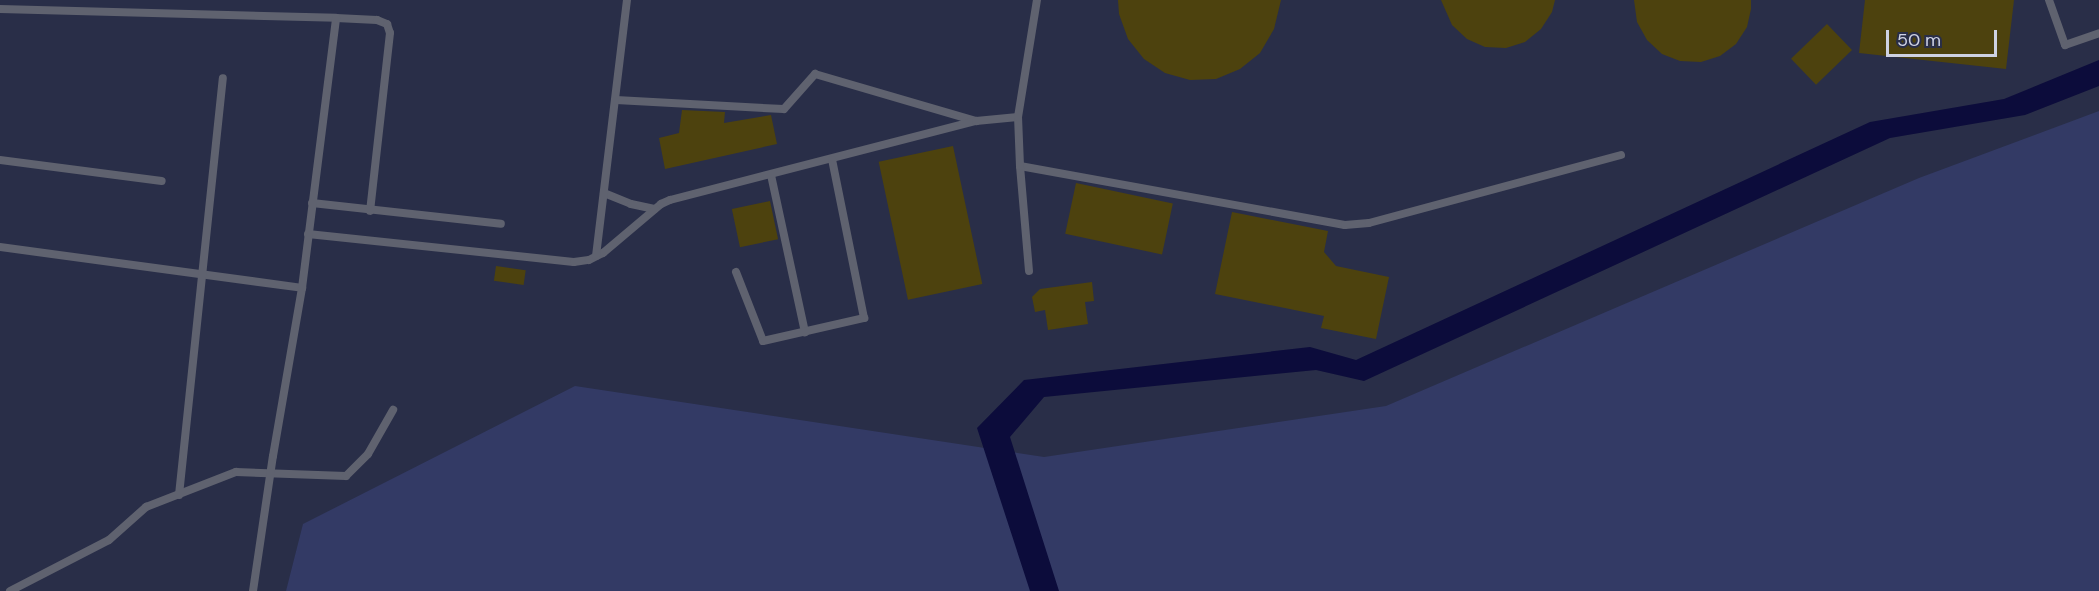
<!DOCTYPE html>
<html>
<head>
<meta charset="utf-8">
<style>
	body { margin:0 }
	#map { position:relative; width:2099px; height:591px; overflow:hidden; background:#292e48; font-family:"DM Sans",sans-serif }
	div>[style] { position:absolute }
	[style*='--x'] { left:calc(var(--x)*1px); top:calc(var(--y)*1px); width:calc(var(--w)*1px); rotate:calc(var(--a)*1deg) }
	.green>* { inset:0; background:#333a65 }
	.water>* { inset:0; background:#0c0c3b }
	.building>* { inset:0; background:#4d420e; transform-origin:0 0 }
	.lane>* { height:8px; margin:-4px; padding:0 4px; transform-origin:4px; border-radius:4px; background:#5f626f }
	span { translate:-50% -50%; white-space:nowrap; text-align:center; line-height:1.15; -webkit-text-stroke:4.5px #292e48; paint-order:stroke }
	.scale { position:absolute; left:1886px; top:30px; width:111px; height:27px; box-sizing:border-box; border:3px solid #ced2e3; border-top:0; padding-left:8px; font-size:18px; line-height:21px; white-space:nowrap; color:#ced2e3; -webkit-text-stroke:4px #292e48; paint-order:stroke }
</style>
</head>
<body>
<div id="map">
	<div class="green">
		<div style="clip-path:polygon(2099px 111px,2099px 591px,286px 591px,303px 524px,575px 386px,1044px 457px,1386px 406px,1919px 178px)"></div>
	</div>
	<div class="water">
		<div style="clip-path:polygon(2099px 60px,2099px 86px,2025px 115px,1890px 138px,1364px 381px,1316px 370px,1044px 397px,1010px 437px,1059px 591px,1030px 591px,977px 428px,1024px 380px,1310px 347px,1356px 360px,1870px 122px,2004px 99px)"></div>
	</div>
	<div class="building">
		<div style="clip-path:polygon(1118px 0,1281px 0,1274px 29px,1260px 53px,1240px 69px,1216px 79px,1190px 80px,1165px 73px,1144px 59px,1128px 39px,1119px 14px)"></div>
		<div style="clip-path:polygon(1441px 0,1555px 0,1552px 12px,1541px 29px,1525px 42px,1506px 48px,1485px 47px,1467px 39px,1452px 25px)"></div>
		<div style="clip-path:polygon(1634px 0,1751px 0,1751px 9px,1747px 27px,1736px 44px,1720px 56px,1701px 62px,1680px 61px,1662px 54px,1647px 40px,1637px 22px)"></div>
		<div style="clip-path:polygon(1865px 0,2014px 0,2006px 69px,1859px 53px)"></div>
		<div style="left:1827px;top:24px;width:36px;height:50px;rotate:46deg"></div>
		<div style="clip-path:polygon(682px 110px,725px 112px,724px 123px,771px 115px,777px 144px,665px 169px,659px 138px,679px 133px)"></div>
		<div style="left:953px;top:146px;width:141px;height:76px;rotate:78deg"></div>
		<div style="left:1076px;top:183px;width:99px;height:52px;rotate:12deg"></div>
		<div style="left:770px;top:201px;width:39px;height:39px;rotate:78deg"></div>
		<div style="clip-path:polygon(1232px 212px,1328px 231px,1324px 252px,1336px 266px,1389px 277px,1376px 339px,1321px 328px,1324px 316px,1215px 294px)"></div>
		<div style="left:496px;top:266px;width:30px;height:15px;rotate:8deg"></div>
		<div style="clip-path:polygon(1092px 282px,1094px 301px,1085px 302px,1088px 324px,1048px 330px,1045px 310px,1035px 312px,1032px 297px,1040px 289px)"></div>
	</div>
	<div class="lane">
		<div style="--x:2049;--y:0;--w:48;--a:70.4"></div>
		<div style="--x:2065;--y:45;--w:36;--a:-19"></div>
		<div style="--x:0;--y:9;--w:336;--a:1.5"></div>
		<div style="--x:336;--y:18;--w:41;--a:2.8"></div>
		<div style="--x:377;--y:20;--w:11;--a:22"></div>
		<div style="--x:387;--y:24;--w:9;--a:72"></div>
		<div style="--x:390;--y:33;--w:179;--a:96.4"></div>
		<div style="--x:616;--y:100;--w:168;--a:3.1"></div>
		<div style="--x:784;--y:109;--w:47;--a:-48.5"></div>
		<div style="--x:815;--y:74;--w:168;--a:16.3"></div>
		<div style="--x:0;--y:160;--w:163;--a:7.4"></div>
		<div style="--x:1020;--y:166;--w:330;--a:10.3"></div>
		<div style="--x:1345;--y:225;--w:24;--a:-5"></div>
		<div style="--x:1369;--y:223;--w:261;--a:-15.1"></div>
		<div style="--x:771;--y:175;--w:161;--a:77.8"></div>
		<div style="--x:604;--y:193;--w:29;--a:22"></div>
		<div style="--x:631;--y:204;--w:24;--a:12"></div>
		<div style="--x:312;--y:203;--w:190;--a:6.3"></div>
		<div style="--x:308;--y:234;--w:267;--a:6"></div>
		<div style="--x:574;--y:262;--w:15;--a:-8"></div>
		<div style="--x:589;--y:260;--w:16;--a:-27"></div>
		<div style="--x:603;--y:253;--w:76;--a:-40.2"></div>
		<div style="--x:661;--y:204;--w:10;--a:-24"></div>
		<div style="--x:670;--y:200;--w:316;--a:-14.5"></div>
		<div style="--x:976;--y:121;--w:42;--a:-5.4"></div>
		<div style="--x:0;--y:247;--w:305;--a:7.7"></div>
		<div style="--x:596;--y:256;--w:258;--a:-83.1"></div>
		<div style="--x:1029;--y:271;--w:105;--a:-94.9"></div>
		<div style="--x:1020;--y:166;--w:49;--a:-92.3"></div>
		<div style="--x:1018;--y:117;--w:119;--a:-80.8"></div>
		<div style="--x:736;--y:272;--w:74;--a:68.6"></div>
		<div style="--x:763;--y:341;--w:104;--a:-12.8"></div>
		<div style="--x:864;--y:318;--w:161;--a:-101.4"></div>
		<div style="--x:179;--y:495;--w:419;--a:-84"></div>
		<div style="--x:10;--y:591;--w:111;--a:-27.3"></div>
		<div style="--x:109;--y:540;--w:50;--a:-41.7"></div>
		<div style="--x:146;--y:507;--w:97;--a:-21.3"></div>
		<div style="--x:236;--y:472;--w:110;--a:2.1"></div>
		<div style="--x:346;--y:476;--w:31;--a:-45"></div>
		<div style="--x:368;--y:454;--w:51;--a:-60.4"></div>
		<div style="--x:253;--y:591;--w:136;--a:-81.6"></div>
		<div style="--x:273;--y:456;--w:170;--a:-80.2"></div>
		<div style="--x:302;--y:288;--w:272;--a:-82.8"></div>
	</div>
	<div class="scale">50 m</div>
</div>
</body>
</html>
